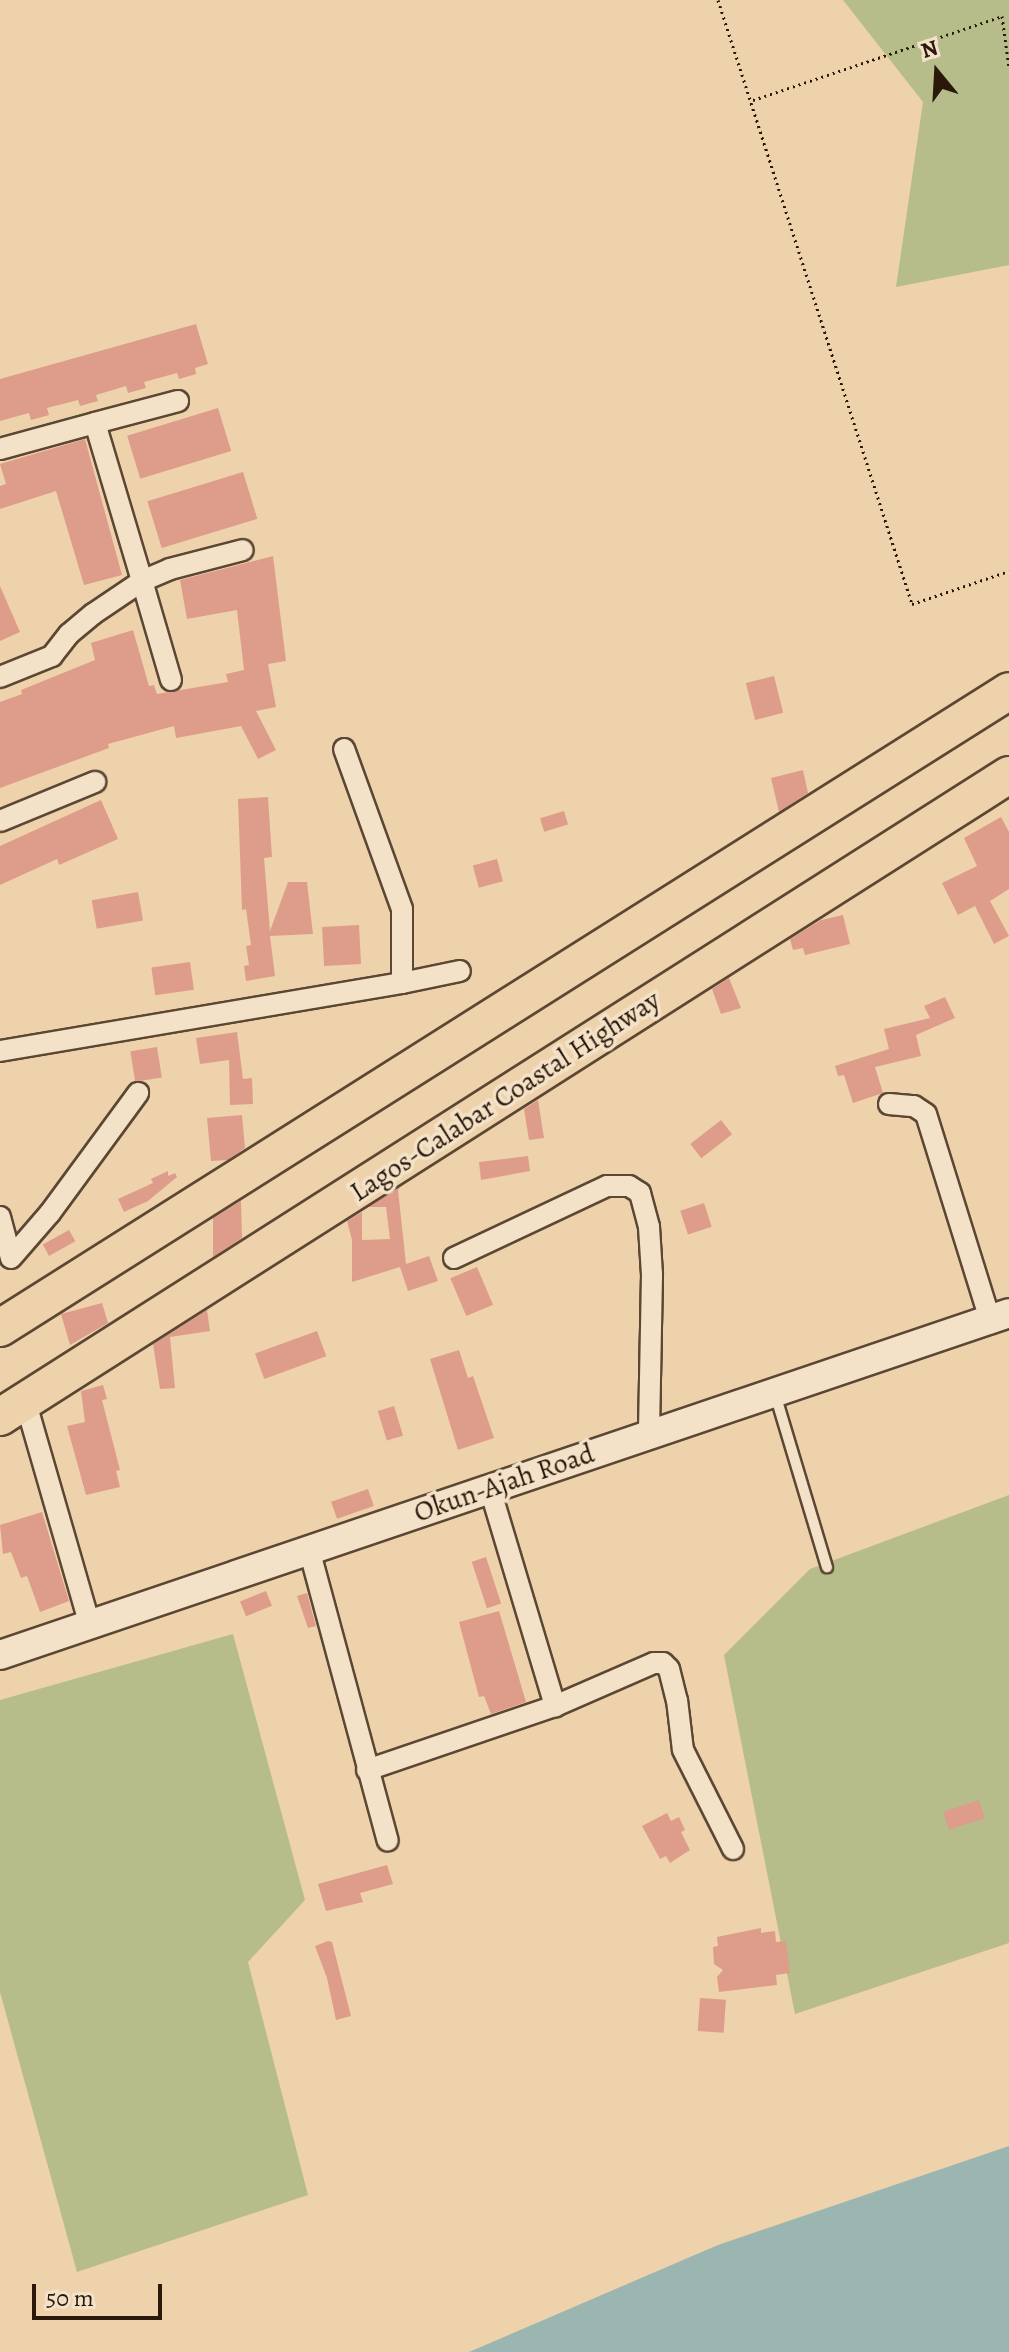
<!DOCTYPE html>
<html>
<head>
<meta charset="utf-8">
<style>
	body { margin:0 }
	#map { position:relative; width:1009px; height:2352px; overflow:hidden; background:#eed2ab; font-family:Alegreya,serif }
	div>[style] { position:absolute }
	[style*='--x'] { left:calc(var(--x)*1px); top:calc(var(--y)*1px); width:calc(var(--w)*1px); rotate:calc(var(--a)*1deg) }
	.green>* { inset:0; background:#b6bd8b }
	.water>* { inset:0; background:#9bb6b0 }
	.building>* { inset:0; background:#de9d8b; transform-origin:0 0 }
	.path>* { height:3px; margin-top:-1.5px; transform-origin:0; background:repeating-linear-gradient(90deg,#2a190b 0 2px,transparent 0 6px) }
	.roads { filter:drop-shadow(2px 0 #5b4733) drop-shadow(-2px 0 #5b4733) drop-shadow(0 2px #5b4733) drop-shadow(0 -2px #5b4733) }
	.lane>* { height:10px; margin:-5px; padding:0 5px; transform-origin:5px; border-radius:5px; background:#f4e2c8 }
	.street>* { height:20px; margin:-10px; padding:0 10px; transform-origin:10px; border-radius:10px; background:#f4e2c8 }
	.secondary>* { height:28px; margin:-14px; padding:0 14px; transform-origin:14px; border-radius:14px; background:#f4e2c8 }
	.highway>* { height:36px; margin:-18px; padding:0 18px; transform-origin:18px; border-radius:18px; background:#eed2ab }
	span { translate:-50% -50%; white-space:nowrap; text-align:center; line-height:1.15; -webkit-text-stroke:7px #f4e2c8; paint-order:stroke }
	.street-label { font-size:28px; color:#2a190b }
	.north { position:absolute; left:897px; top:32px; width:80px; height:80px; -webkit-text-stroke:6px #f4e2c8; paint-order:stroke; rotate:342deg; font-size:22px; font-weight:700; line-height:32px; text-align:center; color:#2a190b }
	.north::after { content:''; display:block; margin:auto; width:28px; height:36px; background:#2a190b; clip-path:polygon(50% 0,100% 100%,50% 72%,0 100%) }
	.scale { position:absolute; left:32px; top:2284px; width:130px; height:36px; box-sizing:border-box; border:4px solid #2a190b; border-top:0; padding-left:10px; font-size:24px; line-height:28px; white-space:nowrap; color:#2a190b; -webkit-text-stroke:6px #f4e2c8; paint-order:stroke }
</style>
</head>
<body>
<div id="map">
	<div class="green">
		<div style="clip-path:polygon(843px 0,1009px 0,1009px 265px,896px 287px,923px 102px)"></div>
		<div style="clip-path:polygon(1009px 1495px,1009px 1943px,795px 2014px,724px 1655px,810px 1569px)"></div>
		<div style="clip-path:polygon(233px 1634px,305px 1900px,248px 1962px,308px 2195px,77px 2272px,0 1992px,0 1700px)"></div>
	</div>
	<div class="water">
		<div style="clip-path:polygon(1009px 2146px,1009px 2352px,469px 2352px,718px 2245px)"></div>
	</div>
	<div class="building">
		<div style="clip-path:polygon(196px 324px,208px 364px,195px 368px,196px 374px,179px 379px,177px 373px,144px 382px,146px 388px,128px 393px,126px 386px,96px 395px,98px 401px,80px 406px,78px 400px,47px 408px,49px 415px,31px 420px,29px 413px,0 421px,0 379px)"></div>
		<div style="left:218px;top:408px;width:45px;height:95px;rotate:73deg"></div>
		<div style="clip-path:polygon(85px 439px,122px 575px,84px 585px,56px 491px,0 509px,0 486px,6px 484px,0 464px)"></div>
		<div style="left:243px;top:472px;width:49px;height:100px;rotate:73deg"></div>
		<div style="clip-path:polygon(273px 556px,286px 661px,268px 664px,276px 707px,256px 711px,276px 750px,258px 759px,241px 726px,176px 738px,174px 726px,108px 744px,109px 748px,0 788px,0 702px,22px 694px,21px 690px,95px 660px,91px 643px,133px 630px,149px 686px,154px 685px,157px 694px,228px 682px,226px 674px,244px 670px,237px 610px,187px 619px,180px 580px)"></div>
		<div style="clip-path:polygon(0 586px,20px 632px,0 641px)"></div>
		<div style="left:774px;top:676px;width:38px;height:29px;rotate:76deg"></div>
		<div style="clip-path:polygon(803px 770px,808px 793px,779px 812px,771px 778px)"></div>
		<div style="clip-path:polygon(268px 797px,272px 857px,264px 858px,270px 931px,288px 882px,307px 882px,313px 934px,270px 936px,275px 976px,246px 981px,244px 966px,249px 965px,246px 946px,251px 945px,246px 909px,242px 910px,238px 799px)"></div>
		<div style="clip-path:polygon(101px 800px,118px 839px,59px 865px,57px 859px,0 885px,0 846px)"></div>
		<div style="left:564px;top:811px;width:14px;height:25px;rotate:73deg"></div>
		<div style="clip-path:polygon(1001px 817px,1009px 832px,1009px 889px,990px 901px,1009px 936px,994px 944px,975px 906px,958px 915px,942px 883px,977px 866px,964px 838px)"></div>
		<div style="left:497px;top:859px;width:23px;height:25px;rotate:75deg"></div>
		<div style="left:138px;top:892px;width:29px;height:47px;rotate:80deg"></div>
		<div style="clip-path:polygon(843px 915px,850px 944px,805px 955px,803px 948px,793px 950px,790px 939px,821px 920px)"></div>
		<div style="left:359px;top:925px;width:39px;height:37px;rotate:87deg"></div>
		<div style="left:190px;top:962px;width:28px;height:39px;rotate:82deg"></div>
		<div style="clip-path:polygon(729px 978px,741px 1008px,721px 1014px,712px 989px)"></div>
		<div style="clip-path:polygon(945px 997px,955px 1018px,916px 1035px,921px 1056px,875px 1067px,883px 1093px,853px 1103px,844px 1075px,838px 1076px,835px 1066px,889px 1049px,884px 1029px,930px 1018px,924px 1006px)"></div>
		<div style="clip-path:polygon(237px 1032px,243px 1079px,252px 1078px,253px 1104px,230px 1105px,229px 1060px,200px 1064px,196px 1038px)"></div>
		<div style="left:157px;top:1047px;width:31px;height:27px;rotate:81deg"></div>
		<div style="clip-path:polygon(538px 1100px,544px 1138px,529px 1140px,524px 1109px)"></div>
		<div style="clip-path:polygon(242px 1115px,245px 1148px,228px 1160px,211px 1161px,207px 1118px)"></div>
		<div style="left:721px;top:1120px;width:18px;height:39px;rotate:52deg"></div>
		<div style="clip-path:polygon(528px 1156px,530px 1171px,481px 1180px,479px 1162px)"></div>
		<div style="clip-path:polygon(168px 1171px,168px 1176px,175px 1173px,177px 1177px,148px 1201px,124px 1212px,118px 1199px,153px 1183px,151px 1179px)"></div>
		<div style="clip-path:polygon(401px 1187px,398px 1190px,406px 1264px,429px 1256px,438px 1281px,408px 1291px,400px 1267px,352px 1282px,352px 1240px,347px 1221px,362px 1212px,362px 1240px,390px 1239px,386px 1207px,368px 1207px)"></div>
		<div style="clip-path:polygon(241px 1201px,242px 1238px,213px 1257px,213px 1218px)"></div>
		<div style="left:704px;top:1203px;width:25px;height:25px;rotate:72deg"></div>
		<div style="left:69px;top:1230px;width:13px;height:30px;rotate:61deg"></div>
		<div style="left:477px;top:1267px;width:41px;height:29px;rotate:67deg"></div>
		<div style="clip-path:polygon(102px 1303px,108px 1323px,70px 1345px,61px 1314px)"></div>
		<div style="clip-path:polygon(207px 1310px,210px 1331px,170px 1337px,175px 1388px,160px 1389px,153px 1344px)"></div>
		<div style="left:317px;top:1331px;width:27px;height:66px;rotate:70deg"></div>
		<div style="clip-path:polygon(459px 1350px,468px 1378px,473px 1376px,494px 1438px,458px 1450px,430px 1359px)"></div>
		<div style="clip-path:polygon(103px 1385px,107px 1399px,102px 1400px,120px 1470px,116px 1471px,120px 1487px,86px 1495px,67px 1426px,85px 1422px,81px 1391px)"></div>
		<div style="left:394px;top:1406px;width:31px;height:17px;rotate:73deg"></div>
		<div style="left:368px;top:1489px;width:18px;height:39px;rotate:71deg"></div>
		<div style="clip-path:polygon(42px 1512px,69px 1601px,40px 1612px,27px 1576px,21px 1578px,11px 1552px,3px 1554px,0 1525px)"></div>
		<div style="left:486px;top:1557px;width:49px;height:15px;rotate:72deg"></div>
		<div style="left:266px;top:1591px;width:16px;height:28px;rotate:68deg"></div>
		<div style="clip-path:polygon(307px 1593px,316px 1626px,308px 1628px,297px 1596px)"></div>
		<div style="clip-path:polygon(499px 1611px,526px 1702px,491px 1714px,484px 1696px,479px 1697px,459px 1622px)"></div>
		<div style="left:979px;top:1800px;width:19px;height:38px;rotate:72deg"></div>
		<div style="clip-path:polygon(667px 1813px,671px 1821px,679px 1817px,685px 1830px,681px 1832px,690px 1850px,670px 1863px,666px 1856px,660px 1859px,642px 1826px)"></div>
		<div style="clip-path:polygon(387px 1865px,393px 1884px,360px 1893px,363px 1902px,326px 1911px,318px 1884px)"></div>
		<div style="clip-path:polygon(761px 1928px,761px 1933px,775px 1931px,776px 1942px,786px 1941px,790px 1973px,776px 1975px,777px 1985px,719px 1992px,717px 1977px,723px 1970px,714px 1964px,713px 1947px,718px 1946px,717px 1937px)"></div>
		<div style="clip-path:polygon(328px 1941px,332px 1942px,351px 2016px,336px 2020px,327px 1978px,315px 1946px)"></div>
		<div style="left:700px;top:1998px;width:26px;height:33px;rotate:4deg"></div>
	</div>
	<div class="path">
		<div style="--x:718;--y:0;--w:634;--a:72.19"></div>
		<div style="--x:912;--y:604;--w:102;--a:-18.8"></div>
		<div style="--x:753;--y:100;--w:263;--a:-18.6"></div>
		<div style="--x:1002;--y:16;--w:52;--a:82.3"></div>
	</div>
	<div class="roads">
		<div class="lane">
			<div style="--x:775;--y:1394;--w:181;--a:73.3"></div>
		</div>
		<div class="street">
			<div style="--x:95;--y:423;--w:86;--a:-14.8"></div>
			<div style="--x:0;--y:449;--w:98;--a:-15.3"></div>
			<div style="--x:95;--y:423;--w:165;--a:73.4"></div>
			<div style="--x:142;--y:581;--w:59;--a:146"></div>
			<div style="--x:93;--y:614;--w:31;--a:140"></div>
			<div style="--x:69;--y:634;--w:28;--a:128"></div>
			<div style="--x:52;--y:656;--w:56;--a:158"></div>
			<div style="--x:171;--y:680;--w:103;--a:-106.3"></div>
			<div style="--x:142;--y:581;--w:30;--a:-23"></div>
			<div style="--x:170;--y:569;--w:75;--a:-14.6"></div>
			<div style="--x:0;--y:821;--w:103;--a:-22.3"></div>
			<div style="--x:402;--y:983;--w:59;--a:-11.7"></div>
			<div style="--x:0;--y:1051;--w:408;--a:-9.6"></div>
			<div style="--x:402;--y:983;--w:74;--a:-90"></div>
			<div style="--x:402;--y:909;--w:170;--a:-109.9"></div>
			<div style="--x:889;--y:1104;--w:25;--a:5"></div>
			<div style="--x:914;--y:1106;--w:14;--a:34"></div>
			<div style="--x:926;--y:1114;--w:216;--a:72.7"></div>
			<div style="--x:0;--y:1217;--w:42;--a:75"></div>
			<div style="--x:11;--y:1258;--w:60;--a:-49.1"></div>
			<div style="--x:50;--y:1213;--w:149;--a:-53.7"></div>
			<div style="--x:454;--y:1258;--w:169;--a:-25.2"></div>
			<div style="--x:607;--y:1186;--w:22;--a:0"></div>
			<div style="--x:629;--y:1186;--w:13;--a:32"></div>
			<div style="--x:640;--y:1193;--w:35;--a:75"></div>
			<div style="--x:649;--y:1227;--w:48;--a:86.4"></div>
			<div style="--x:652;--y:1275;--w:160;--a:91.1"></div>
			<div style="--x:29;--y:1414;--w:221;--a:73.9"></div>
			<div style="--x:490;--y:1489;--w:227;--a:73.3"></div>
			<div style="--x:309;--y:1549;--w:302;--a:74.9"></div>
			<div style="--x:367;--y:1770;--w:199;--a:-18.8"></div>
			<div style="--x:555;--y:1706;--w:108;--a:-23.5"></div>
			<div style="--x:654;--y:1663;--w:9;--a:0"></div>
			<div style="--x:663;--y:1663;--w:8;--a:45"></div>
			<div style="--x:669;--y:1669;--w:32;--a:76"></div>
			<div style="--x:677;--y:1700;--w:50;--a:83.2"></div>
			<div style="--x:683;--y:1750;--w:111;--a:63.2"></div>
		</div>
		<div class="secondary">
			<div style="--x:0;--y:1655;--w:1065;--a:-18.72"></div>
		</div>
		<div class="highway">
			<div style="--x:0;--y:1328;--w:1193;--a:-32.26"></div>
			<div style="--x:0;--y:1417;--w:1196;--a:-32.47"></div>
		</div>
	</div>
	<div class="street-label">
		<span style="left:505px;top:1096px;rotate:-33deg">Lagos-Calabar Coastal Highway</span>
		<span style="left:504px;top:1483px;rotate:-19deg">Okun-Ajah Road</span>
	</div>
	<div class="north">N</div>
	<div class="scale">50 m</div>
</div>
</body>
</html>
